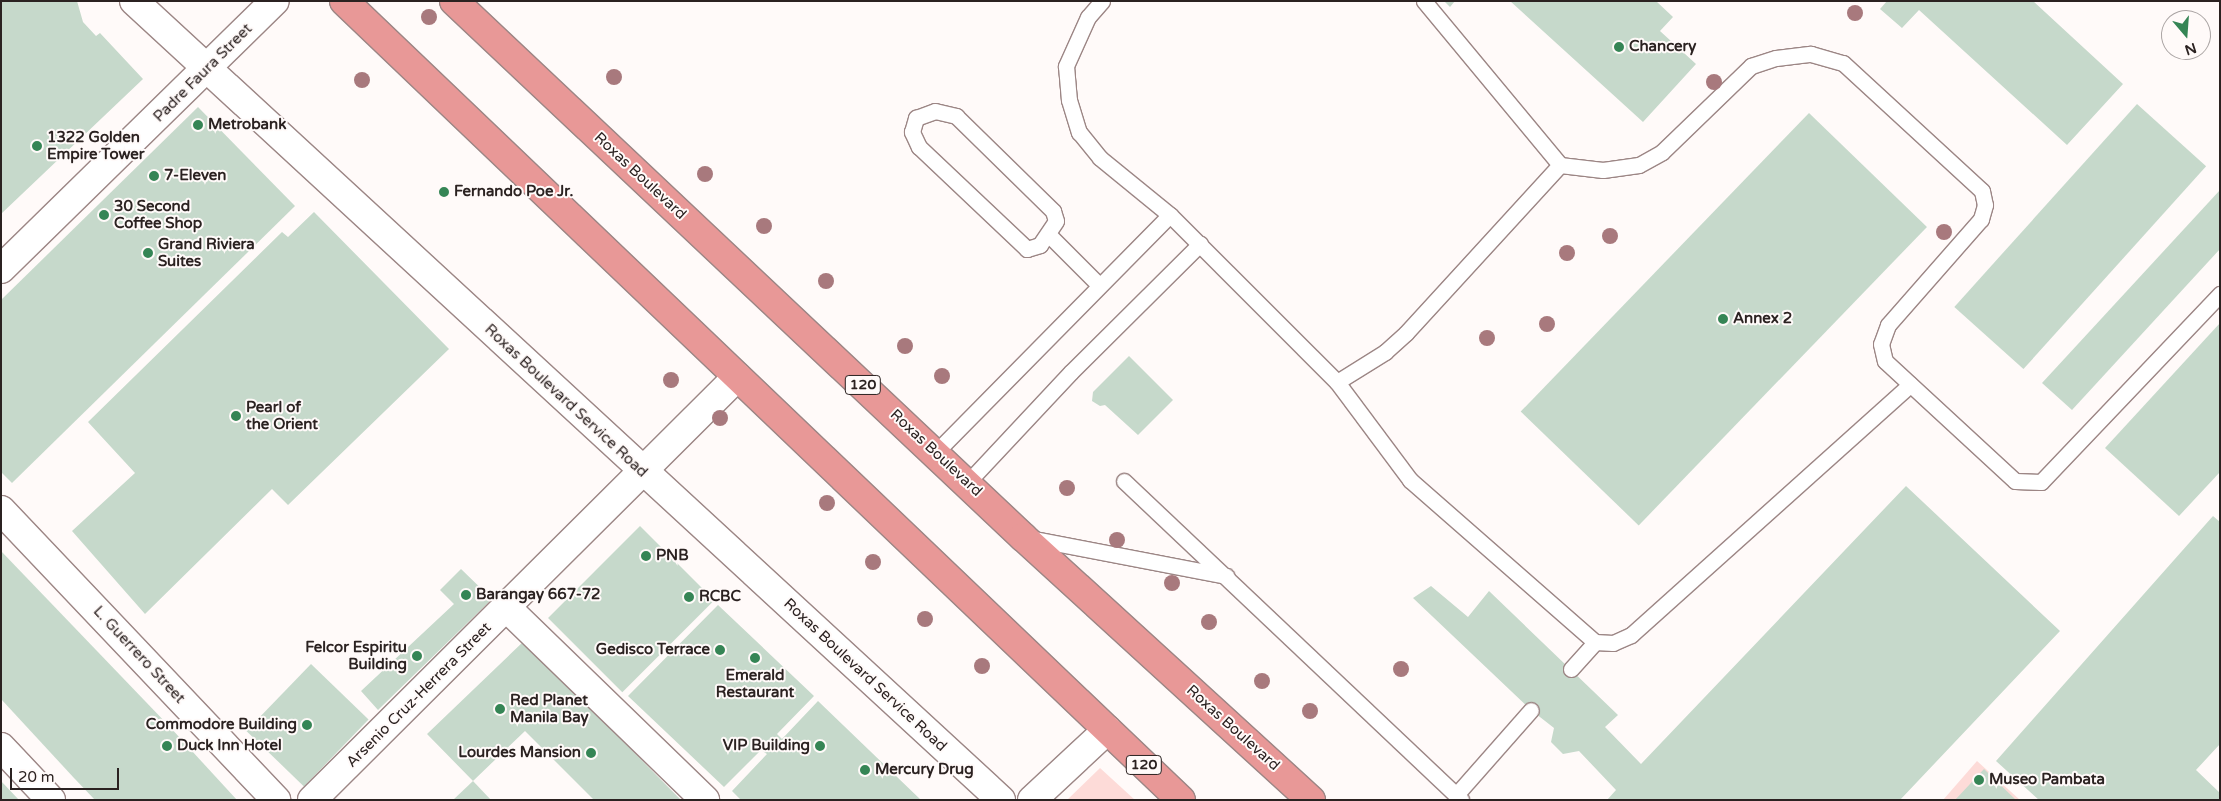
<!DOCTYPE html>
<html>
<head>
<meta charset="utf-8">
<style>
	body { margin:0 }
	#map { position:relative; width:2221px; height:801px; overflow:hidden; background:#fffaf9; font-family:"Varela Round",sans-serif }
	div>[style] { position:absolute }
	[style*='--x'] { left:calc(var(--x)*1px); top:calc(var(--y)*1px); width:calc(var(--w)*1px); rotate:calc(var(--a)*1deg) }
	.green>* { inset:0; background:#fddbd8 }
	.building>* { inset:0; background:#c6d9cb; transform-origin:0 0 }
	.roads { filter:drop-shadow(1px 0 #9c8685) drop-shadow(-1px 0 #9c8685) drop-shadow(0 1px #9c8685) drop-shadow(0 -1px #9c8685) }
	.service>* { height:15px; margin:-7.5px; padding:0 7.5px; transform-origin:7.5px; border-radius:7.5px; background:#fff }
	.minor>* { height:28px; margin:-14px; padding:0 14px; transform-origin:14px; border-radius:14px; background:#fff }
	.tertiary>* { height:28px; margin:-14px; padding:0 14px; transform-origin:14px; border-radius:14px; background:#fff }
	.secondary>* { height:28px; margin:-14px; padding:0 14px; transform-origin:14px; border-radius:14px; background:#fff }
	.trunk>* { height:28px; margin:-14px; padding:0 14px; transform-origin:14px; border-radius:14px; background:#e89897 }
	.trees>* { width:16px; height:16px; margin:-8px; border-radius:50%; background:#a8797d }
	.dots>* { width:14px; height:14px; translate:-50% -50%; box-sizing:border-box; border:2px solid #fffaf9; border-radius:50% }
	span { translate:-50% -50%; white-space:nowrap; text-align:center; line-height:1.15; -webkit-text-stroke:4px #fffaf9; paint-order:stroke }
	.shield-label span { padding:1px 4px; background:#fffaf9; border:1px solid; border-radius:4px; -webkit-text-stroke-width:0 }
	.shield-label { font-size:14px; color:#2b2221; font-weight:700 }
	.poi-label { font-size:15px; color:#2b2221; font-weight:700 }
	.left { translate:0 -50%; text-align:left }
	.right { translate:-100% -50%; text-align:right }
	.street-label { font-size:15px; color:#2b2221 }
	.frame { position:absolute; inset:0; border:2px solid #2b2221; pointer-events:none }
	.north { position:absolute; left:2161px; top:10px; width:50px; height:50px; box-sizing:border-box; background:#fffaf9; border:1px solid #aaa4a3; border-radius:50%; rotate:162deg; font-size:14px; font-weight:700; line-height:20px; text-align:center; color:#2b2221 }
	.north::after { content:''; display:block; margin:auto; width:18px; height:22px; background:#358555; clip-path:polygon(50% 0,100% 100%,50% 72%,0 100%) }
	.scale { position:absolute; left:10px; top:768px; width:109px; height:22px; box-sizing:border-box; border:2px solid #2b2221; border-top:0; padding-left:6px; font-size:15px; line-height:18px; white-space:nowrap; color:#2b2221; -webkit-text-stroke:4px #fffaf9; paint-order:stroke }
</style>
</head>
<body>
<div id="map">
	<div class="green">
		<div style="clip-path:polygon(1977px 761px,2020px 800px,1943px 800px)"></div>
		<div style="clip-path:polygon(1100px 768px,1135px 800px,1067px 800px)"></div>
	</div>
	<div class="building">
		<div style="clip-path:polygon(1px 1px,77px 1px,83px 22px,96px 36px,100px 33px,143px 79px,1px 214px)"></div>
		<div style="clip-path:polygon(1444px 1px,1455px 1px,1450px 7px)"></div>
		<div style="clip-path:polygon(1510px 1px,1656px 1px,1673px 17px,1660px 31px,1696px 64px,1643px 122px)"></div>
		<div style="clip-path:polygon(1887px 1px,2033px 1px,2123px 84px,2067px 145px,1919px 10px,1902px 28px,1880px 9px)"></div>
		<div style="left:2137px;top:104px;width:93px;height:273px;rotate:42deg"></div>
		<div style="clip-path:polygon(198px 107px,295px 206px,12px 483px,1px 472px,1px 300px)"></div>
		<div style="left:1809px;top:113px;width:164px;height:415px;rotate:44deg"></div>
		<div style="clip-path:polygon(2220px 190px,2220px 249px,2072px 410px,2042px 383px)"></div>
		<div style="clip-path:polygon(314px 212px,449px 349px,288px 505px,272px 489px,145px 614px,72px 531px,135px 473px,88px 422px,282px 232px,288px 237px)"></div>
		<div style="clip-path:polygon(2220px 323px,2220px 472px,2179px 516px,2105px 448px)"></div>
		<div style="clip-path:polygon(1129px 356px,1173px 400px,1138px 435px,1105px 405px,1100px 406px,1092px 401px,1093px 392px)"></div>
		<div style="clip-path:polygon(1906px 486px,2060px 631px,1900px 800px,1607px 800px,1616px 790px,1579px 751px,1563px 754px,1551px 742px,1554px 728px,1531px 710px,1413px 598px,1431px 586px,1468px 617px,1489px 591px,1618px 715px,1605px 727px,1641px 764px)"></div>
		<div style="clip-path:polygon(2213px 516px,2220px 522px,2220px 744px,2196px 770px,2220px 793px,2220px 800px,2039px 800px,1996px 761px)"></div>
		<div style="left:640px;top:526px;width:105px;height:130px;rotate:45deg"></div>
		<div style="clip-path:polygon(1px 551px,169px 726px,237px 800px,95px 800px,74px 778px,1px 699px)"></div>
		<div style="clip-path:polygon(461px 569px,492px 599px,378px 710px,361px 691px,454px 604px,440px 590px)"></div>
		<div style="clip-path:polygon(718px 605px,814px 696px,777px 734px,782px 739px,818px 701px,921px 800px,741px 800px,732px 791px,767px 754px,761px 750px,724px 787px,628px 696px)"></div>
		<div style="clip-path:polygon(524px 641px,681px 800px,594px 800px,525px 731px,473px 781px,427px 734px)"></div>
		<div style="left:311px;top:664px;width:80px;height:93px;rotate:44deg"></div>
		<div style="clip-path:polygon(1984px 769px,2016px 800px,1955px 800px)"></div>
		<div style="clip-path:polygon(1px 781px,19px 800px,1px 800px)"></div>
		<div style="clip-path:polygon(473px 781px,491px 800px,453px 800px)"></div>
	</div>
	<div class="roads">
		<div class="service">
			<div style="--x:1102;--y:1;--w:21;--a:131"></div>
			<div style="--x:1088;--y:17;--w:54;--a:114.2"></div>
			<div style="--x:1066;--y:66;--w:34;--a:85"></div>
			<div style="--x:1069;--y:100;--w:34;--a:73"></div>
			<div style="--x:1079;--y:132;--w:33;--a:51"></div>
			<div style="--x:1100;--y:158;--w:90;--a:39.2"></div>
			<div style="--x:1170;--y:215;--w:236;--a:45"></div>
			<div style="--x:1337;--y:382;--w:57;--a:-32"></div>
			<div style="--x:1385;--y:352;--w:28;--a:-42"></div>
			<div style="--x:1406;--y:333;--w:228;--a:-47.5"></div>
			<div style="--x:1424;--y:1;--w:213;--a:50.3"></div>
			<div style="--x:1560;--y:165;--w:43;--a:6.6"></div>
			<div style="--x:1603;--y:170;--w:36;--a:-8"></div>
			<div style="--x:1639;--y:165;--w:26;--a:-29"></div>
			<div style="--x:1662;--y:152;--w:124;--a:-44"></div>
			<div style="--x:1751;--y:66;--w:26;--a:-18"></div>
			<div style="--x:1776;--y:58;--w:35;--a:-7"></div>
			<div style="--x:1811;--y:54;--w:33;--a:16"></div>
			<div style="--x:1843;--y:63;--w:189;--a:42.6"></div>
			<div style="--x:1982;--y:191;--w:14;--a:78"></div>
			<div style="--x:1985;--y:205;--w:15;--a:106"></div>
			<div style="--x:1981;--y:219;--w:141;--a:131.3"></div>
			<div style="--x:1888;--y:325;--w:20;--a:110"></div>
			<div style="--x:1881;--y:344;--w:17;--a:77"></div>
			<div style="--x:1885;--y:361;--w:177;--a:42.7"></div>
			<div style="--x:2015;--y:481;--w:26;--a:2"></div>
			<div style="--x:2041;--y:482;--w:260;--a:-46.4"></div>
			<div style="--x:935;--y:111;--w:22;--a:13"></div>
			<div style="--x:956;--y:116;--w:136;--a:44.4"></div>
			<div style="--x:1053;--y:211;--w:10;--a:73"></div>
			<div style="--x:1056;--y:221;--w:29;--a:124"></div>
			<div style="--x:1040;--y:245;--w:14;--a:163"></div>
			<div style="--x:1027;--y:249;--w:149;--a:-136.6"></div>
			<div style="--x:919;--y:147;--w:17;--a:-115"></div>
			<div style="--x:912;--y:132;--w:15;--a:-74"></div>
			<div style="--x:916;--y:118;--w:20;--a:-20"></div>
			<div style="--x:1048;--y:234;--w:71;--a:45"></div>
			<div style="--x:1337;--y:382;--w:122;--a:53.3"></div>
			<div style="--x:1410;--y:480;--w:246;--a:41.2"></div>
			<div style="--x:1595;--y:642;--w:18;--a:3"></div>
			<div style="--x:1613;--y:643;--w:20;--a:-24"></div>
			<div style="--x:1631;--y:635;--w:375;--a:-41.9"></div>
			<div style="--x:935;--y:453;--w:334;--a:-45.4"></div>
			<div style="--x:1124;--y:481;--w:464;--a:43.4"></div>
			<div style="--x:967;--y:483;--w:152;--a:-46.9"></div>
			<div style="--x:1071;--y:372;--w:182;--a:-44.8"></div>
			<div style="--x:1029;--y:538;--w:201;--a:10.9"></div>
			<div style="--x:1571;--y:669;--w:36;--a:-48"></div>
			<div style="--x:1456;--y:795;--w:113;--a:-48.6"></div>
		</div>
		<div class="minor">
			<div style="--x:134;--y:1;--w:1179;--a:42.66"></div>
			<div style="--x:1;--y:510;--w:400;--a:46.5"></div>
			<div style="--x:507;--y:608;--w:276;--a:44.1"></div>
			<div style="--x:312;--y:800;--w:600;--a:-44.86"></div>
			<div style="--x:1032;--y:800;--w:103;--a:-43"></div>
		</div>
		<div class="tertiary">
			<div style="--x:1;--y:269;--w:383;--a:-44.4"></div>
		</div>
		<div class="secondary">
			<div style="--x:1;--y:747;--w:73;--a:46.7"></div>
		</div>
		<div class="trunk">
			<div style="--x:344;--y:1;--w:1157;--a:43.67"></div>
			<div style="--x:454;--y:1;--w:782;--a:43.29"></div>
			<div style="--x:1023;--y:537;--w:390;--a:42.4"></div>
		</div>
	</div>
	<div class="trees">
		<div style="left:1855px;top:13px"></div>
		<div style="left:429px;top:17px"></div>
		<div style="left:614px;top:77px"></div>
		<div style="left:362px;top:80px"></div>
		<div style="left:1714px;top:82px"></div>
		<div style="left:705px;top:174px"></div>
		<div style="left:764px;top:226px"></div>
		<div style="left:1944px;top:232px"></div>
		<div style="left:1610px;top:236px"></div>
		<div style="left:1567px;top:253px"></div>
		<div style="left:826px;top:281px"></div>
		<div style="left:1547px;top:324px"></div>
		<div style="left:1487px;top:338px"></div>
		<div style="left:905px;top:346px"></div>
		<div style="left:942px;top:376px"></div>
		<div style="left:671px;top:380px"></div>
		<div style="left:720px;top:418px"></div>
		<div style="left:1067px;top:488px"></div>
		<div style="left:827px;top:503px"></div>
		<div style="left:1117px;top:540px"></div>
		<div style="left:873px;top:562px"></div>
		<div style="left:1172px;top:583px"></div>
		<div style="left:925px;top:619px"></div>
		<div style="left:1209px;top:622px"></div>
		<div style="left:982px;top:666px"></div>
		<div style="left:1401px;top:669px"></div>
		<div style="left:1262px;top:681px"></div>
		<div style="left:1310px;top:711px"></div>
	</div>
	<div class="dots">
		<div style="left:1619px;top:47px;background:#358555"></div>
		<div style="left:198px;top:125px;background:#358555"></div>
		<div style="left:37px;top:146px;background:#358555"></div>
		<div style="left:154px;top:176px;background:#358555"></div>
		<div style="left:444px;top:192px;background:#358555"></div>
		<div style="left:104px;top:215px;background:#358555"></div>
		<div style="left:148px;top:253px;background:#358555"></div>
		<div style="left:1723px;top:319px;background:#358555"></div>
		<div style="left:236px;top:416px;background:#358555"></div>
		<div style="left:646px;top:556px;background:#358555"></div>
		<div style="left:466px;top:595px;background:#358555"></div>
		<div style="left:689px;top:597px;background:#358555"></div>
		<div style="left:720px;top:650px;background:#358555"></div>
		<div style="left:417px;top:656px;background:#358555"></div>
		<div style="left:755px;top:658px;background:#358555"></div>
		<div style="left:500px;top:709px;background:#358555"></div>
		<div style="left:307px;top:725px;background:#358555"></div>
		<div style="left:167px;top:746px;background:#358555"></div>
		<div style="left:820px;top:746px;background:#358555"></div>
		<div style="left:591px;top:753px;background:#358555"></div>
		<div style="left:865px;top:770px;background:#358555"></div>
		<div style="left:1979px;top:780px;background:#358555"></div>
	</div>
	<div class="shield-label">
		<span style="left:863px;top:385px">120</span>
		<span style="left:1144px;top:765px">120</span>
	</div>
	<div class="poi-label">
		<span class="left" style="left:1629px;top:47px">Chancery</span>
		<span class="left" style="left:208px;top:125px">Metrobank</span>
		<span class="left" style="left:47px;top:146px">1322 Golden<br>Empire Tower</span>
		<span class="left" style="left:164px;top:176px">7-Eleven</span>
		<span class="left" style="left:454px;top:192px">Fernando Poe Jr.</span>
		<span class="left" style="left:114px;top:215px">30 Second<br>Coffee Shop</span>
		<span class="left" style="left:158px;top:253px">Grand Riviera<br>Suites</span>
		<span class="left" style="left:1733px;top:319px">Annex 2</span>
		<span class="left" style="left:246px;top:416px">Pearl of<br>the Orient</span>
		<span class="left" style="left:656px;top:556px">PNB</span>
		<span class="left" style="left:476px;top:595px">Barangay 667-72</span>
		<span class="left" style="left:699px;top:597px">RCBC</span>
		<span class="right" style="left:407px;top:656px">Felcor Espiritu<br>Building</span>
		<span class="right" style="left:710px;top:650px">Gedisco Terrace</span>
		<span style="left:755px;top:684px">Emerald<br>Restaurant</span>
		<span class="left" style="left:510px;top:709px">Red Planet<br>Manila Bay</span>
		<span class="right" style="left:297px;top:725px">Commodore Building</span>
		<span class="left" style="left:177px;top:746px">Duck Inn Hotel</span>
		<span class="right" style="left:810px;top:746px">VIP Building</span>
		<span class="right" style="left:581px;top:753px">Lourdes Mansion</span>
		<span class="left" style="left:875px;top:770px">Mercury Drug</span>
		<span class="left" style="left:1989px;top:780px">Museo Pambata</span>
	</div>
	<div class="street-label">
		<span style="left:203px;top:73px;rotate:-45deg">Padre Faura Street</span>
		<span style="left:640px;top:176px;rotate:43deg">Roxas Boulevard</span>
		<span style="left:566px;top:401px;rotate:43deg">Roxas Boulevard Service Road</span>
		<span style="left:936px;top:453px;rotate:43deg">Roxas Boulevard</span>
		<span style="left:139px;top:655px;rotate:47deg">L. Guerrero Street</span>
		<span style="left:865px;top:675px;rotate:43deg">Roxas Boulevard Service Road</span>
		<span style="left:419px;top:695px;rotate:-45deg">Arsenio Cruz-Herrera Street</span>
		<span style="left:1233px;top:728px;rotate:42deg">Roxas Boulevard</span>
	</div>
	<div class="frame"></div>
	<div class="north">N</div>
	<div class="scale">20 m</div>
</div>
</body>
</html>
